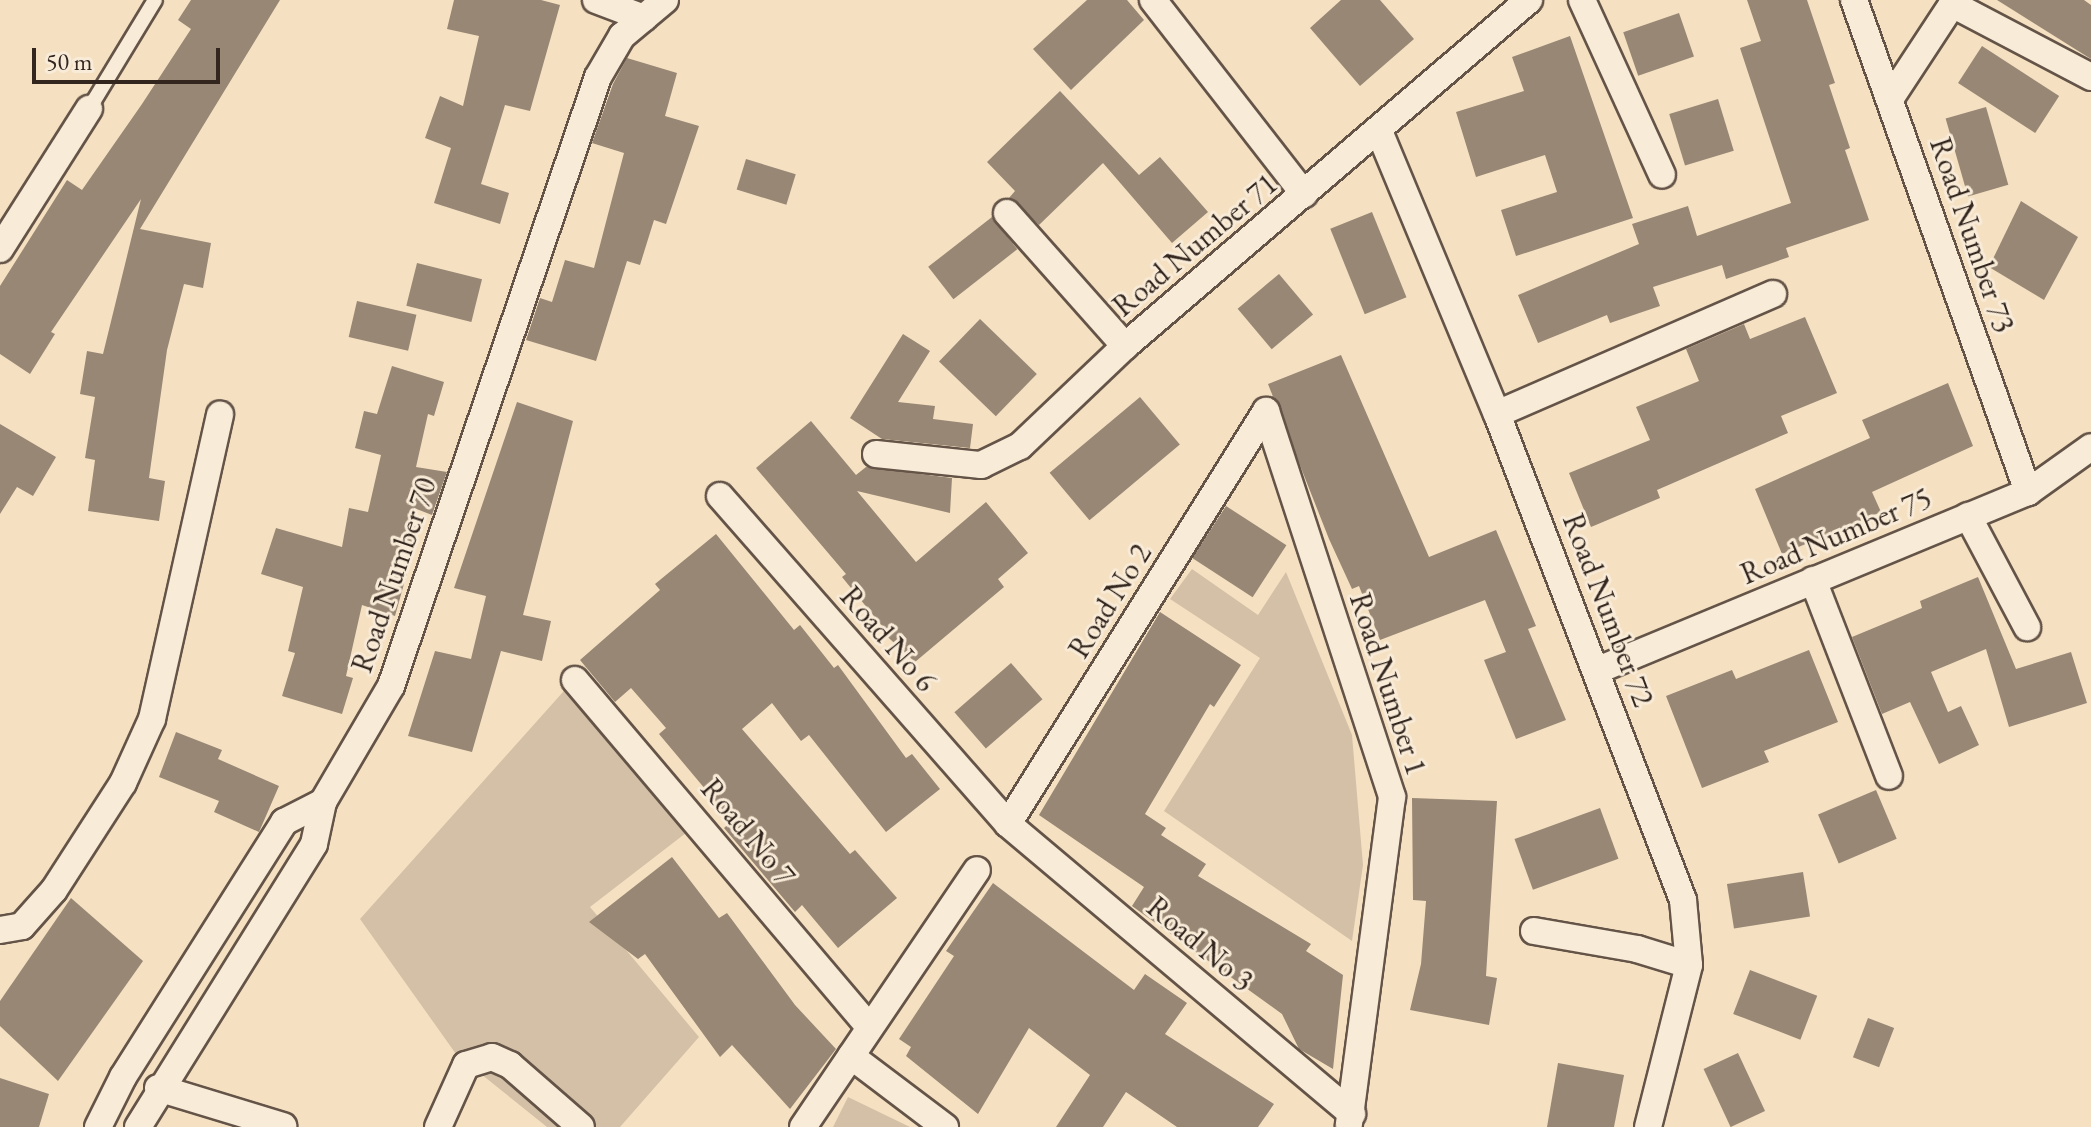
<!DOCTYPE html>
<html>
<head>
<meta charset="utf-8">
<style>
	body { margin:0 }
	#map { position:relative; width:2091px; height:1127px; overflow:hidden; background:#f5e0c2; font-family:"EB Garamond",serif }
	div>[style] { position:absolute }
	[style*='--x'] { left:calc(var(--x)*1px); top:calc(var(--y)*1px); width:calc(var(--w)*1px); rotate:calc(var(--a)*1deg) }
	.green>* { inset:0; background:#d4c0a6 }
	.building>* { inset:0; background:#988774; transform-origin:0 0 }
	.roads { filter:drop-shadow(2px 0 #645448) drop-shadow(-2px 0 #645448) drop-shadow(0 2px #645448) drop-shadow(0 -2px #645448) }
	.service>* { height:14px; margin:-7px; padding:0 7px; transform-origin:7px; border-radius:7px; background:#f8ebd7 }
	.minor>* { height:26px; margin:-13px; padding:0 13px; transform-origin:13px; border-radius:13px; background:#f8ebd7 }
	span { translate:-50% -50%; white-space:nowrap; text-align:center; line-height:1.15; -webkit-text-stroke:6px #f8ebd7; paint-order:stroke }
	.street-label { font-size:30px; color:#33261f }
	.scale { position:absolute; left:32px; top:48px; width:188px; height:36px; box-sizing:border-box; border:4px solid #33261f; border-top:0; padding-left:10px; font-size:24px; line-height:28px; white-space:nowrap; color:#33261f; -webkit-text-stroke:6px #f8ebd7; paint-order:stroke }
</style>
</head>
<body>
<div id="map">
	<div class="green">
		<div style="clip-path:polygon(1192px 569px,1258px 615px,1286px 572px,1352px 735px,1363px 865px,1352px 941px,1164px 811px,1260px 658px,1170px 599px)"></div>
		<div style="clip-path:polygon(571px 683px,695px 826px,590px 907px,699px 1037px,620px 1127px,547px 1127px,456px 1054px,360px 919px)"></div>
		<div style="clip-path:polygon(848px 1097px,910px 1127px,833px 1127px)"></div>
	</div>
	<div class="building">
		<div style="clip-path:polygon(191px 0,280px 0,140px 229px,211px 243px,203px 288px,184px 284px,167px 350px,149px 478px,165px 481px,159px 521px,88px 511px,95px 460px,85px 458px,95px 397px,80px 394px,87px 351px,103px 354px,141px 199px,51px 332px,55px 334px,30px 374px,0 354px,0 286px,67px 180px,82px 190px,142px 104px,191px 29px,178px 20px)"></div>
		<div style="clip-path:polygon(454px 0,541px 0,560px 5px,530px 111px,505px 105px,481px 184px,509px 193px,500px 224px,434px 203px,451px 148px,425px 138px,440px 96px,463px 106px,479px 36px,447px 29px)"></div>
		<div style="clip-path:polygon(1087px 0,1127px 0,1144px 20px,1071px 90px,1033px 49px)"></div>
		<div style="clip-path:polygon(1341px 0,1380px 0,1414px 39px,1360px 86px,1310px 28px)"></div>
		<div style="clip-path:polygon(1747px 0,1807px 0,1835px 83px,1829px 85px,1850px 148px,1845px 150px,1869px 220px,1786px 248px,1789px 257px,1726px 279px,1722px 265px,1653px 287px,1660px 306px,1610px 323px,1607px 315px,1538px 343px,1518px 295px,1639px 244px,1632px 224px,1688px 206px,1697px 236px,1791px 203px,1740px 48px,1761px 41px)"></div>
		<div style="clip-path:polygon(1997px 0,2084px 0,2091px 5px,2091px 59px)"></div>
		<div style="left:1679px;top:13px;width:46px;height:59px;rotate:71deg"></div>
		<div style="clip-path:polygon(1570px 36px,1633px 218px,1516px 256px,1501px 210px,1557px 192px,1545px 155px,1476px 177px,1456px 112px,1524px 91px,1512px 57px)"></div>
		<div style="left:1982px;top:46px;width:92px;height:44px;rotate:33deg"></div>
		<div style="clip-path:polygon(627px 58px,677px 73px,665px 116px,699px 126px,666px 224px,654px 220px,640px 265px,627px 261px,596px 361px,526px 340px,540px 298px,552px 302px,565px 260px,594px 268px,624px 153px,592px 143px,613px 84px)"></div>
		<div style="clip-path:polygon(1060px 91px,1139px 175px,1160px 157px,1208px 212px,1172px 243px,1103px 163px,1039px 225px,1009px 198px,1015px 191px,987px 162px)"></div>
		<div style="left:1718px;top:99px;width:54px;height:51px;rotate:73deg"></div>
		<div style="left:1986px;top:107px;width:81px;height:42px;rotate:74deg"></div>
		<div style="left:746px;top:159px;width:52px;height:32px;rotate:17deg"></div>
		<div style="clip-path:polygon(2021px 201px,2078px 237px,2044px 300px,1989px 267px)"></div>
		<div style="left:1372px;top:212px;width:92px;height:45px;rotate:68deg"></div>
		<div style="left:992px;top:217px;width:41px;height:81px;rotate:52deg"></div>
		<div style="left:417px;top:263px;width:67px;height:44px;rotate:14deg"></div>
		<div style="left:1279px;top:274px;width:53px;height:54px;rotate:50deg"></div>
		<div style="left:357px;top:301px;width:61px;height:37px;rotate:13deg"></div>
		<div style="clip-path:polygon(1805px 317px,1837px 393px,1781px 416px,1788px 433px,1657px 490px,1660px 498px,1591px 527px,1569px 473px,1650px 440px,1636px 407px,1699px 381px,1686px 349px,1744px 324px,1750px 339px)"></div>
		<div style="left:980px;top:319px;width:79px;height:59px;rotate:44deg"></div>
		<div style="clip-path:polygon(903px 334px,930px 351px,898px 402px,935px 406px,933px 419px,973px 424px,970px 448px,882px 439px,850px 418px)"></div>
		<div style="clip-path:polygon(1341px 355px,1429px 557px,1496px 530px,1536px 626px,1528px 629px,1566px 720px,1516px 739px,1484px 660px,1506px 652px,1485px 600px,1380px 640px,1359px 586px,1352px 589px,1329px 539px,1268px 384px)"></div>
		<div style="clip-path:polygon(392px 366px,444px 382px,434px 416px,428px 414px,416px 467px,447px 472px,432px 515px,414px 508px,416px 541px,395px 616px,362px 605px,346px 676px,353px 678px,342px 714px,282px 696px,295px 653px,288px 651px,303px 587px,261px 574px,276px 528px,342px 547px,349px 508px,368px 512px,381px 455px,355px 448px,364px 411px,377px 414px)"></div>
		<div style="clip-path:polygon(1948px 383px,1973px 446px,1872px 492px,1881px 512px,1782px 554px,1755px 489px,1870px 438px,1862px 420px)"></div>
		<div style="left:1140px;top:397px;width:62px;height:118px;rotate:50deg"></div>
		<div style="clip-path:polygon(517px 402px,573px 421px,523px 615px,551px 621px,542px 661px,501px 651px,472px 752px,408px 736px,435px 651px,471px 659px,486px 596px,454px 588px)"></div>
		<div style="clip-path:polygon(811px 421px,856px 475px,866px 467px,952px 478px,950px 513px,857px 491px,916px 562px,986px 502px,1028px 553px,998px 579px,1004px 587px,915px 662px,879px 629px,882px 626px,842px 577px,846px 574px,756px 468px)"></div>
		<div style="clip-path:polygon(0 424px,56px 457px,33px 496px,17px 487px,0 514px)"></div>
		<div style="left:1226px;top:506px;width:72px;height:62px;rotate:33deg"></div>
		<div style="clip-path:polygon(716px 534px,794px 630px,800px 625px,834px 668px,838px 665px,906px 758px,912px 754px,940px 789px,886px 832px,809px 735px,801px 741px,772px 703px,742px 729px,850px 854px,855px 850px,897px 898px,838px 948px,802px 905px,795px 912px,724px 828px,732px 821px,659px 734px,666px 728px,631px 688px,615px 702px,580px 660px,660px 590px,655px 584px)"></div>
		<div style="clip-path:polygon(1978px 577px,2016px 669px,2071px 652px,2087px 703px,2009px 727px,1986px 649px,1931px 672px,1948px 712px,1961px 706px,1979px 745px,1939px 764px,1910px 702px,1882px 714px,1852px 637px,1922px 608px,1920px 601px)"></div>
		<div style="clip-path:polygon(1160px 612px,1241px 665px,1214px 707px,1210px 704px,1145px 814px,1166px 828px,1161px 835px,1206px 864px,1198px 876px,1311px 944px,1306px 951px,1343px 975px,1333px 1069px,1299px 1049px,1282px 1014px,1132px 906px,1144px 887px,1039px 815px)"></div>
		<div style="clip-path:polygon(1809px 650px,1838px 722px,1764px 751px,1769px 762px,1702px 788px,1666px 696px,1732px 670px,1736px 679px)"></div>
		<div style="left:1011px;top:663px;width:48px;height:75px;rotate:49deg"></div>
		<div style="clip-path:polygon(176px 732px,222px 750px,218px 759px,279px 786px,259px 832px,214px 812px,219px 801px,159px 777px)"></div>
		<div style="left:1876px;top:790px;width:53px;height:63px;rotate:67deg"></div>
		<div style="clip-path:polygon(1412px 798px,1497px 801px,1486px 976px,1497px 978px,1489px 1025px,1410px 1010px,1421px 964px,1426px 901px,1413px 900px)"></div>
		<div style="left:1600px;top:808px;width:54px;height:91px;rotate:70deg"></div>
		<div style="clip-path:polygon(672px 857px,719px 918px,727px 913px,795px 1005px,836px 1049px,790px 1109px,732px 1045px,720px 1057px,645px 954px,638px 959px,589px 922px)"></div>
		<div style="left:1803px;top:872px;width:45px;height:77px;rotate:81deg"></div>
		<div style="clip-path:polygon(993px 883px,1134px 990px,1145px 974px,1187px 1003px,1165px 1034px,1274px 1104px,1258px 1127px,1177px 1127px,1126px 1092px,1103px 1127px,1056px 1127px,1090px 1075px,1029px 1028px,978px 1114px,906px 1056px,911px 1047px,899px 1039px,954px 956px,946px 951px)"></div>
		<div style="clip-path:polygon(71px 898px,143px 961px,58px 1081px,0 1026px,0 1001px)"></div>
		<div style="left:1750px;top:970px;width:72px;height:47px;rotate:21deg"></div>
		<div style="left:1868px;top:1018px;width:28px;height:42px;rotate:21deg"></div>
		<div style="left:1738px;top:1053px;width:64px;height:38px;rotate:65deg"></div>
		<div style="clip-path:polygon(1558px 1063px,1624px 1075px,1614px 1127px,1547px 1127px)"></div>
		<div style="clip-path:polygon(0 1078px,49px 1094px,39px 1127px,0 1127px)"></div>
	</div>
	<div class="roads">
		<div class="service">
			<div style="--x:89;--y:109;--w:127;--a:-58.8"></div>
		</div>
		<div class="minor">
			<div style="--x:596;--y:0;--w:51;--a:20.6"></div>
			<div style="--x:1153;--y:0;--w:246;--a:52.1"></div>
			<div style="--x:1582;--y:0;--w:192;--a:65.4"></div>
			<div style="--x:1854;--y:0;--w:522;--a:70.52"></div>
			<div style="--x:1952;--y:4;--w:157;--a:27.7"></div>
			<div style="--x:1890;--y:99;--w:118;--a:-56.7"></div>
			<div style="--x:1379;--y:131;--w:307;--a:67.4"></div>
			<div style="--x:1497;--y:414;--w:520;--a:69.06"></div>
			<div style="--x:1683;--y:900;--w:65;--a:84.7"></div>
			<div style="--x:1689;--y:965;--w:167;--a:104.2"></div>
			<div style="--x:1007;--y:213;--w:178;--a:48.4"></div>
			<div style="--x:0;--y:249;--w:166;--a:-57.6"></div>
			<div style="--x:1266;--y:411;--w:406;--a:71.9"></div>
			<div style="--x:1392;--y:797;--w:331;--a:97.5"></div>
			<div style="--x:1497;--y:414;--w:301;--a:-23.5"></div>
			<div style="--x:876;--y:454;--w:106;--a:6"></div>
			<div style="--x:981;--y:465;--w:43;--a:-26"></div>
			<div style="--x:1020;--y:446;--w:145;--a:-43.6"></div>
			<div style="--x:1125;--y:346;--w:532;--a:-40.58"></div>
			<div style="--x:720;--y:496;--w:436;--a:48.7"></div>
			<div style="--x:1008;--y:824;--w:450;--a:40.1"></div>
			<div style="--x:1968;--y:516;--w:126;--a:62"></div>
			<div style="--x:1813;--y:580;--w:210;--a:68.8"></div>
			<div style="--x:1598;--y:670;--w:465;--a:-22.5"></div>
			<div style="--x:2028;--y:492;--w:77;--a:-35.5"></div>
			<div style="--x:575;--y:680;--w:455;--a:49.7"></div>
			<div style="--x:1008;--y:824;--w:487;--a:-58"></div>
			<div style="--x:0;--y:930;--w:22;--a:-10"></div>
			<div style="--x:22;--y:926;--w:48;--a:-48.4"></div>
			<div style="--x:54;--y:890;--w:127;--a:-57.2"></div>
			<div style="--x:123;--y:783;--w:70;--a:-65.6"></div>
			<div style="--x:152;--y:719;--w:312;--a:-77.4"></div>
			<div style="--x:1534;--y:931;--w:105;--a:9.9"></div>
			<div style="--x:1637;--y:949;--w:54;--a:17.1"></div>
			<div style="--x:851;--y:1056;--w:118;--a:37.1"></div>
			<div style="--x:158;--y:1088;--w:131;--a:16.9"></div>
			<div style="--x:98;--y:1127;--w:56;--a:-63.4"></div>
			<div style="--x:123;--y:1077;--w:302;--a:-57.7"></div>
			<div style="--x:284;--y:822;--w:44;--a:-27.1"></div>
			<div style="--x:323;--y:802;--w:134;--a:-59.6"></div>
			<div style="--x:391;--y:686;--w:643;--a:-71.23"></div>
			<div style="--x:598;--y:77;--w:48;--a:-59.7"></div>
			<div style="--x:622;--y:36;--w:56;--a:-39.9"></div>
			<div style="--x:138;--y:1127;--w:333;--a:-58.1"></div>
			<div style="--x:314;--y:844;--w:43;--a:-77.9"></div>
			<div style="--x:438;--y:1127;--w:68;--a:-65.7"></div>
			<div style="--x:466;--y:1065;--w:27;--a:-17"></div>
			<div style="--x:492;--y:1057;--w:20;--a:24"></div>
			<div style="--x:510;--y:1065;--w:94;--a:41.1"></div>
			<div style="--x:803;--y:1127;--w:310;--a:-55.9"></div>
		</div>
	</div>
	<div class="street-label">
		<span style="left:1972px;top:235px;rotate:71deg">Road Number 73</span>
		<span style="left:1195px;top:245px;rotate:-40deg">Road Number 71</span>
		<span style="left:1836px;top:536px;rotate:-23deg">Road Number 75</span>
		<span style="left:394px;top:575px;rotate:-71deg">Road Number 70</span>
		<span style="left:1110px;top:601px;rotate:-58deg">Road No 2</span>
		<span style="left:1608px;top:610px;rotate:69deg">Road Number 72</span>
		<span style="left:888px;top:639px;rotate:49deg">Road No 6</span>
		<span style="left:1388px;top:684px;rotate:72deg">Road Number 1</span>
		<span style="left:748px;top:832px;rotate:50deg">Road No 7</span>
		<span style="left:1200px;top:944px;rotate:40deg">Road No 3</span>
	</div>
	<div class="scale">50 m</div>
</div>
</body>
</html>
